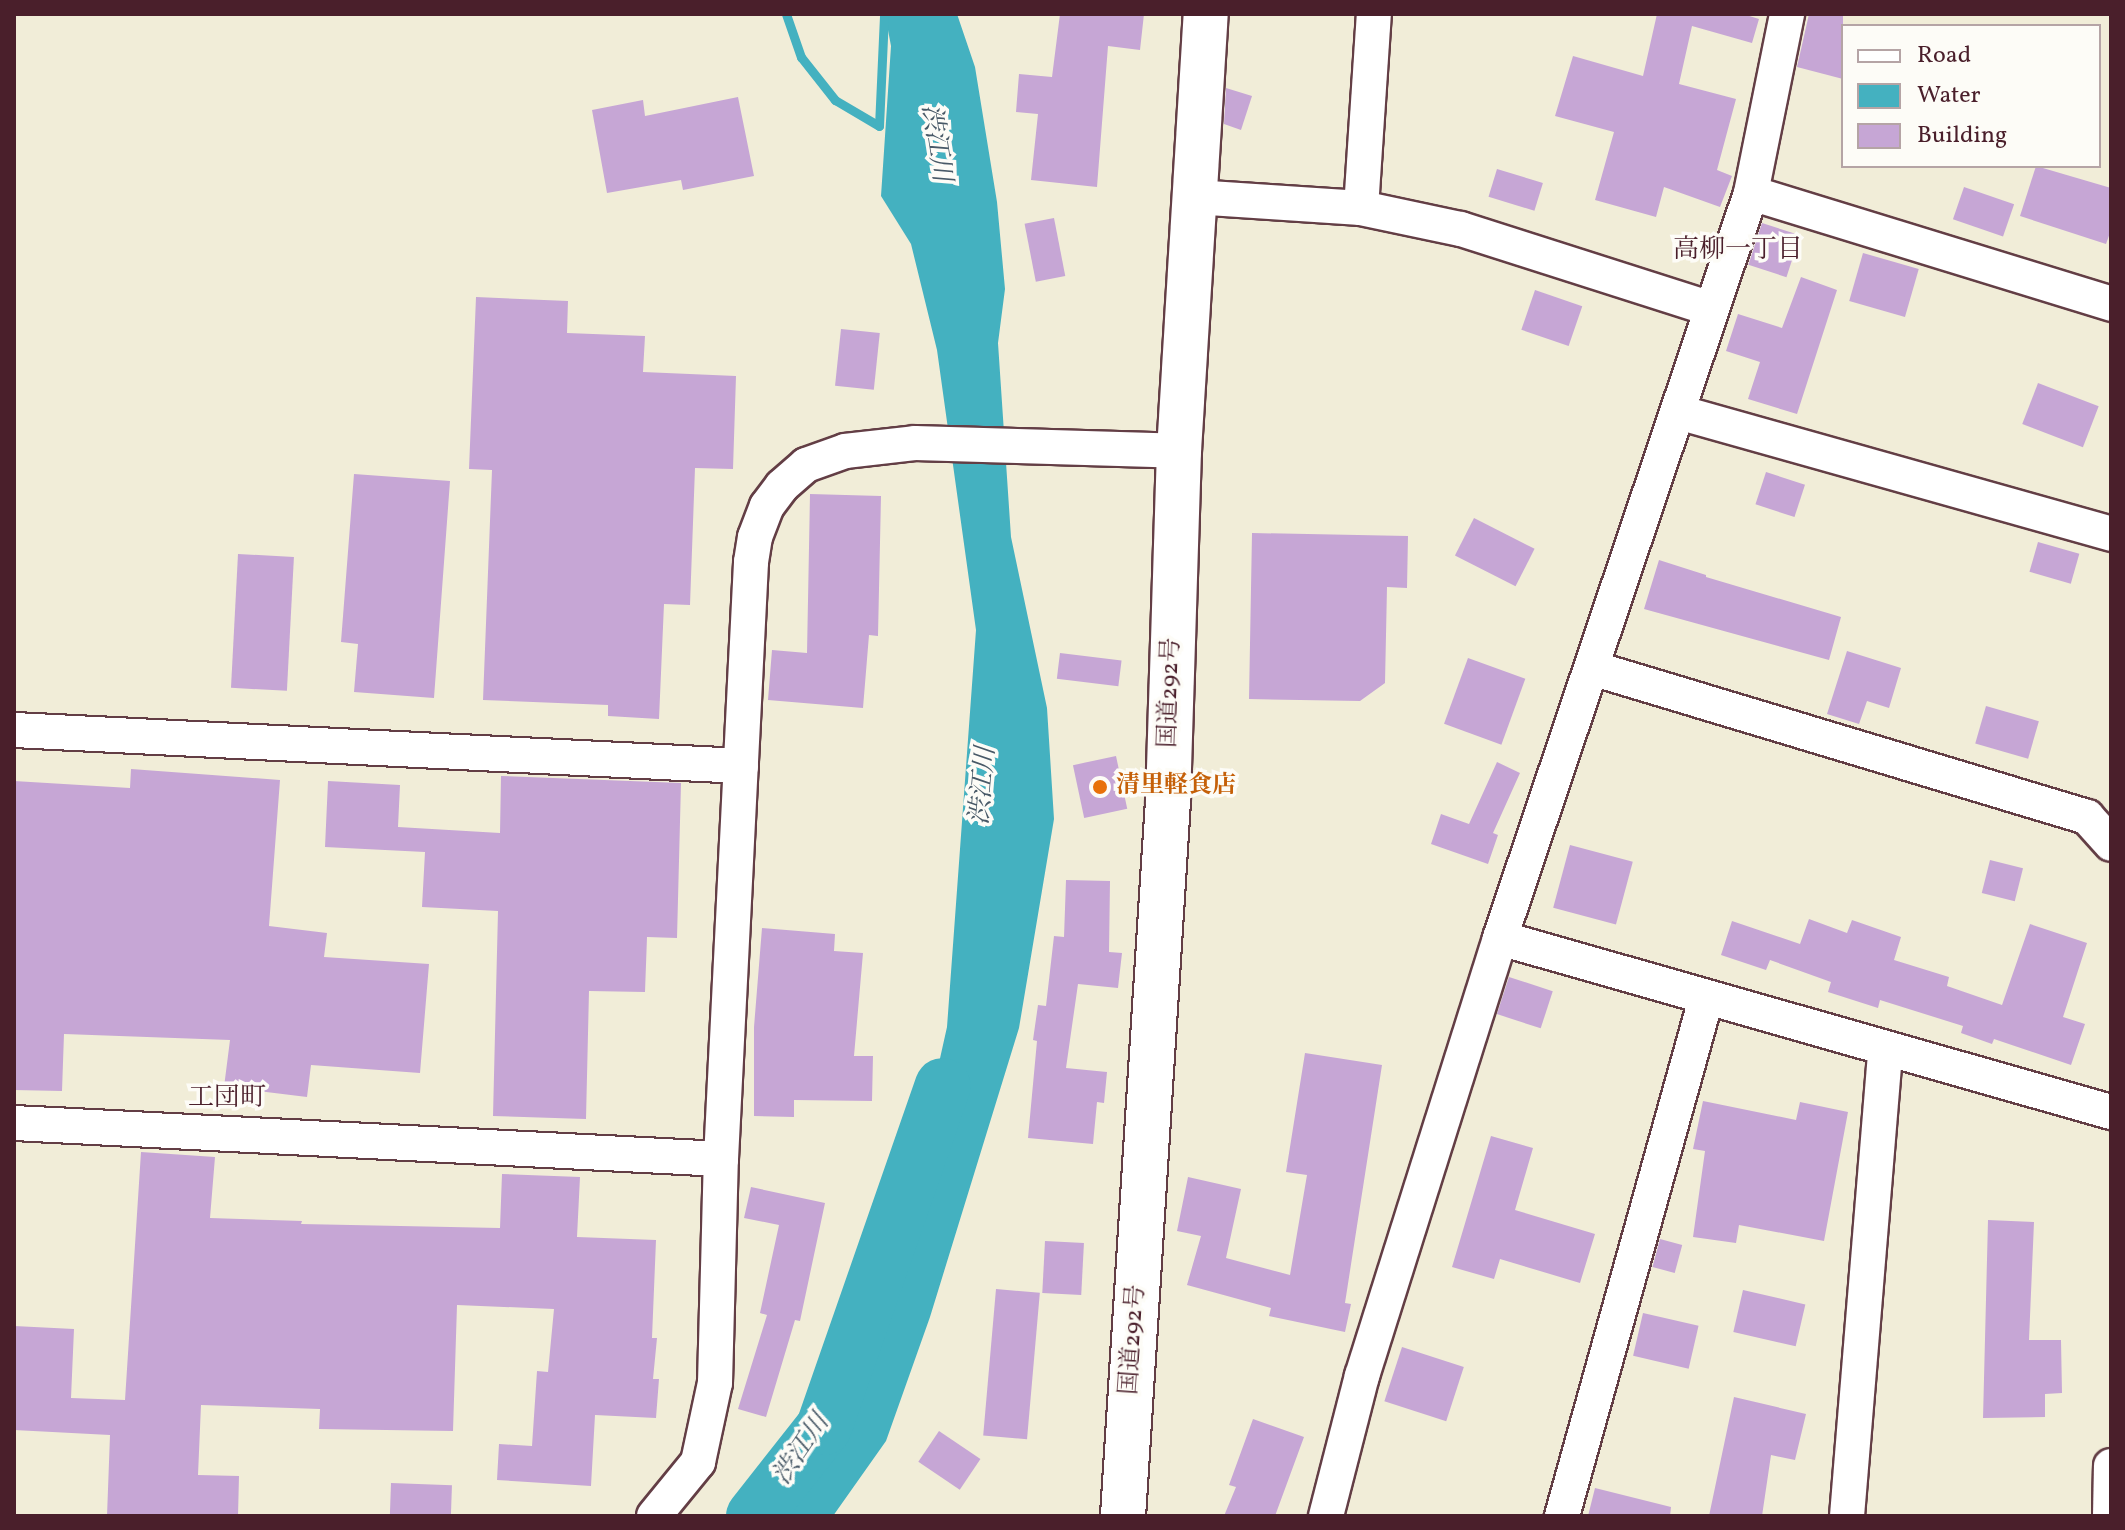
<!DOCTYPE html>
<html>
<head>
<meta charset="utf-8">
<style>
	body { margin:0 }
	#map { position:relative; width:2125px; height:1530px; overflow:hidden; background:#f1edd8; font-family:Vollkorn,"Noto Serif JP",serif }
	div>[style] { position:absolute }
	[style*='--x'] { left:calc(var(--x)*1px); top:calc(var(--y)*1px); width:calc(var(--w)*1px); rotate:calc(var(--a)*1deg) }
	.water>* { inset:0; background:#44b1c0 }
	.stream>* { height:9px; margin:-4.5px; padding:0 4.5px; transform-origin:4.5px; border-radius:4.5px; background:#44b1c0 }
	.river>* { height:56px; margin:-28px; padding:0 28px; transform-origin:28px; border-radius:28px; background:#44b1c0 }
	.building>* { inset:0; background:#c6a6d5; transform-origin:0 0 }
	.roads { filter:drop-shadow(2px 0 #633e45) drop-shadow(-2px 0 #633e45) drop-shadow(0 2px #633e45) drop-shadow(0 -2px #633e45) }
	.minor>* { height:34px; margin:-17px; padding:0 17px; transform-origin:17px; border-radius:17px; background:#fff }
	.highway>* { height:44px; margin:-22px; padding:0 22px; transform-origin:22px; border-radius:22px; background:#fff }
	.dots>* { width:22px; height:22px; translate:-50% -50%; box-sizing:border-box; border:4px solid #fdfcf7; border-radius:50% }
	span { translate:-50% -50%; white-space:nowrap; text-align:center; line-height:1.15; -webkit-text-stroke:7px #fdfcf7; paint-order:stroke }
	.street-label { font-size:24px; color:#4a1f2b }
	.food-label { font-size:24px; color:#c56008; font-weight:700 }
	.left { translate:0 -50%; text-align:left }
	.water-label { font-size:26px; color:#485967; font-style:italic }
	.neighbourhood-label { font-size:26px; color:#4a1f2b }
	.frame { position:absolute; inset:0; border:16px solid #4a1f2b; pointer-events:none }
	.legend { position:absolute; left:1841px; top:24px; width:260px; height:144px; box-sizing:border-box; background:#fdfcf7; border:2px solid #b5a4a5; margin:0; padding:10px 14px; list-style:none; font-size:24px; color:#4a1f2b }
	.legend li { display:flex; align-items:center; gap:16px; height:40px }
	.legend b { width:40px; border:2px solid #b5a4a5 }
</style>
</head>
<body>
<div id="map">
	<div class="water">
		<div style="clip-path:polygon(885px 14px,957px 14px,975px 67px,997px 202px,1005px 289px,998px 343px,1011px 537px,1047px 708px,1054px 819px,1019px 1028px,930px 1317px,886px 1441px,833px 1516px,737px 1516px,810px 1425px,895px 1260px,947px 1027px,976px 630px,937px 350px,911px 244px,881px 196px,891px 46px)"></div>
	</div>
	<div class="stream">
		<div style="--x:786;--y:14;--w:46;--a:70.8"></div>
		<div style="--x:801;--y:57;--w:55;--a:51.7"></div>
		<div style="--x:835;--y:100;--w:51;--a:30.6"></div>
		<div style="--x:879;--y:126;--w:112;--a:-87.4"></div>
	</div>
	<div class="river">
		<div style="--x:754;--y:1516;--w:113;--a:-51.8"></div>
		<div style="--x:824;--y:1427;--w:361;--a:-70.8"></div>
	</div>
	<div class="building">
		<div style="clip-path:polygon(1060px 14px,1144px 14px,1140px 50px,1108px 46px,1097px 187px,1031px 180px,1038px 114px,1016px 112px,1019px 74px,1052px 77px)"></div>
		<div style="clip-path:polygon(1657px 14px,1743px 14px,1759px 19px,1752px 43px,1692px 26px,1679px 84px,1736px 99px,1717px 170px,1732px 176px,1720px 207px,1664px 187px,1656px 217px,1595px 200px,1614px 132px,1555px 116px,1573px 56px,1643px 76px)"></div>
		<div style="clip-path:polygon(1809px 14px,1843px 14px,1843px 79px,1797px 67px)"></div>
		<div style="clip-path:polygon(1226px 88px,1252px 96px,1241px 130px,1224px 124px)"></div>
		<div style="clip-path:polygon(738px 97px,754px 176px,683px 190px,681px 180px,607px 193px,592px 110px,643px 100px,645px 116px)"></div>
		<div style="clip-path:polygon(2036px 166px,2111px 188px,2111px 230px,2106px 244px,2020px 216px)"></div>
		<div style="left:1497px;top:169px;width:48px;height:29px;rotate:17deg"></div>
		<div style="left:1964px;top:187px;width:53px;height:34px;rotate:19deg"></div>
		<div style="left:1054px;top:218px;width:59px;height:30px;rotate:79deg"></div>
		<div style="left:1762px;top:223px;width:40px;height:44px;rotate:18deg"></div>
		<div style="left:1863px;top:253px;width:58px;height:50px;rotate:16deg"></div>
		<div style="clip-path:polygon(1801px 277px,1837px 290px,1797px 414px,1748px 399px,1760px 362px,1726px 351px,1738px 314px,1782px 328px)"></div>
		<div style="left:1535px;top:290px;width:50px;height:42px;rotate:19deg"></div>
		<div style="clip-path:polygon(476px 297px,568px 301px,567px 333px,645px 336px,643px 372px,736px 376px,733px 469px,695px 468px,690px 605px,664px 604px,659px 719px,608px 716px,608px 705px,483px 700px,492px 470px,469px 469px)"></div>
		<div style="left:841px;top:329px;width:39px;height:57px;rotate:6deg"></div>
		<div style="left:2038px;top:383px;width:65px;height:44px;rotate:21deg"></div>
		<div style="left:1766px;top:472px;width:41px;height:34px;rotate:18deg"></div>
		<div style="clip-path:polygon(354px 474px,450px 481px,434px 698px,354px 692px,358px 644px,341px 642px)"></div>
		<div style="clip-path:polygon(810px 494px,881px 496px,878px 636px,869px 635px,863px 708px,768px 700px,772px 650px,807px 653px)"></div>
		<div style="left:1474px;top:518px;width:68px;height:42px;rotate:27deg"></div>
		<div style="clip-path:polygon(1252px 533px,1408px 536px,1407px 588px,1387px 587px,1385px 683px,1360px 701px,1249px 699px)"></div>
		<div style="left:2038px;top:542px;width:43px;height:31px;rotate:16deg"></div>
		<div style="left:238px;top:554px;width:56px;height:134px;rotate:3deg"></div>
		<div style="clip-path:polygon(1659px 560px,1706px 575px,1706px 577px,1841px 617px,1829px 660px,1644px 609px)"></div>
		<div style="clip-path:polygon(1847px 651px,1901px 668px,1889px 708px,1867px 701px,1859px 724px,1827px 714px)"></div>
		<div style="left:1060px;top:653px;width:62px;height:26px;rotate:7deg"></div>
		<div style="left:1468px;top:658px;width:61px;height:70px;rotate:20deg"></div>
		<div style="left:1986px;top:706px;width:55px;height:39px;rotate:16deg"></div>
		<div style="left:1116px;top:756px;width:54px;height:44px;rotate:78deg"></div>
		<div style="clip-path:polygon(1497px 762px,1520px 773px,1493px 833px,1498px 835px,1488px 864px,1431px 844px,1441px 814px,1469px 824px)"></div>
		<div style="clip-path:polygon(131px 769px,280px 780px,269px 926px,327px 933px,324px 957px,429px 964px,420px 1073px,311px 1065px,307px 1097px,224px 1087px,230px 1040px,64px 1034px,62px 1091px,14px 1090px,14px 781px,130px 788px)"></div>
		<div style="clip-path:polygon(501px 776px,681px 783px,677px 938px,647px 937px,645px 992px,589px 991px,586px 1119px,493px 1116px,498px 911px,422px 907px,425px 852px,325px 847px,328px 781px,400px 785px,398px 827px,500px 833px)"></div>
		<div style="left:1570px;top:845px;width:65px;height:65px;rotate:15deg"></div>
		<div style="left:1990px;top:860px;width:34px;height:34px;rotate:14deg"></div>
		<div style="clip-path:polygon(1066px 880px,1110px 881px,1109px 952px,1122px 953px,1118px 988px,1078px 984px,1066px 1068px,1107px 1072px,1104px 1103px,1097px 1102px,1093px 1144px,1028px 1138px,1037px 1041px,1033px 1040px,1038px 1005px,1046px 1006px,1054px 936px,1064px 937px)"></div>
		<div style="clip-path:polygon(1809px 919px,1847px 933px,1852px 920px,1901px 937px,1894px 960px,1949px 977px,1947px 986px,2002px 1005px,2030px 924px,2087px 943px,2063px 1017px,2085px 1024px,2071px 1065px,1994px 1039px,1992px 1044px,1961px 1033px,1963px 1026px,1880px 1000px,1878px 1008px,1828px 992px,1831px 982px,1770px 960px,1766px 970px,1721px 955px,1732px 921px,1800px 944px)"></div>
		<div style="clip-path:polygon(762px 928px,835px 934px,834px 951px,863px 953px,854px 1056px,873px 1056px,872px 1101px,794px 1100px,794px 1117px,754px 1116px,754px 1027px)"></div>
		<div style="left:1509px;top:977px;width:46px;height:39px;rotate:18deg"></div>
		<div style="clip-path:polygon(1305px 1053px,1382px 1065px,1345px 1303px,1351px 1304px,1345px 1332px,1269px 1316px,1271px 1308px,1187px 1285px,1201px 1236px,1177px 1231px,1188px 1177px,1241px 1189px,1226px 1258px,1290px 1275px,1307px 1175px,1286px 1172px)"></div>
		<div style="clip-path:polygon(1703px 1101px,1796px 1120px,1800px 1102px,1848px 1112px,1824px 1241px,1739px 1225px,1736px 1243px,1693px 1237px,1705px 1151px,1693px 1149px)"></div>
		<div style="clip-path:polygon(1491px 1136px,1533px 1148px,1515px 1210px,1595px 1234px,1580px 1283px,1500px 1259px,1494px 1279px,1452px 1267px)"></div>
		<div style="clip-path:polygon(141px 1152px,215px 1157px,210px 1218px,302px 1221px,301px 1224px,500px 1228px,502px 1174px,580px 1177px,577px 1237px,656px 1240px,652px 1338px,657px 1338px,653px 1379px,659px 1379px,656px 1418px,595px 1415px,591px 1486px,497px 1480px,499px 1444px,532px 1446px,537px 1371px,548px 1372px,554px 1309px,457px 1305px,453px 1431px,319px 1429px,320px 1409px,201px 1405px,198px 1475px,239px 1476px,238px 1516px,107px 1516px,110px 1435px,14px 1430px,14px 1326px,74px 1329px,71px 1398px,125px 1400px)"></div>
		<div style="clip-path:polygon(751px 1187px,825px 1203px,800px 1321px,795px 1320px,766px 1417px,738px 1409px,767px 1315px,760px 1313px,779px 1225px,744px 1218px)"></div>
		<div style="clip-path:polygon(1988px 1220px,2034px 1222px,2029px 1340px,2061px 1340px,2062px 1393px,2045px 1394px,2045px 1417px,1983px 1418px)"></div>
		<div style="left:1660px;top:1239px;width:23px;height:29px;rotate:15deg"></div>
		<div style="left:1045px;top:1241px;width:39px;height:52px;rotate:3deg"></div>
		<div style="left:996px;top:1289px;width:44px;height:147px;rotate:5deg"></div>
		<div style="left:1743px;top:1290px;width:64px;height:43px;rotate:13deg"></div>
		<div style="left:1643px;top:1313px;width:57px;height:44px;rotate:13deg"></div>
		<div style="left:1402px;top:1347px;width:65px;height:57px;rotate:18deg"></div>
		<div style="clip-path:polygon(1734px 1397px,1806px 1414px,1795px 1460px,1771px 1455px,1762px 1516px,1709px 1516px)"></div>
		<div style="clip-path:polygon(1253px 1419px,1304px 1437px,1275px 1516px,1224px 1516px,1236px 1487px,1229px 1485px)"></div>
		<div style="left:939px;top:1431px;width:50px;height:37px;rotate:34deg"></div>
		<div style="left:391px;top:1483px;width:61px;height:33px;rotate:2deg"></div>
		<div style="clip-path:polygon(1595px 1488px,1671px 1507px,1670px 1516px,1588px 1516px)"></div>
	</div>
	<div class="roads">
		<div class="minor">
			<div style="--x:1751;--y:193;--w:377;--a:17.1"></div>
			<div style="--x:1194;--y:197;--w:167;--a:3.8"></div>
			<div style="--x:1361;--y:208;--w:102;--a:11.9"></div>
			<div style="--x:1461;--y:229;--w:262;--a:17.7"></div>
			<div style="--x:1361;--y:208;--w:194;--a:-86.2"></div>
			<div style="--x:1678;--y:412;--w:450;--a:15.7"></div>
			<div style="--x:1592;--y:668;--w:517;--a:16.75"></div>
			<div style="--x:2087;--y:817;--w:36;--a:48"></div>
			<div style="--x:14;--y:730;--w:728;--a:2.83"></div>
			<div style="--x:1500;--y:938;--w:635;--a:15.9"></div>
			<div style="--x:14;--y:1123;--w:708;--a:2.91"></div>
			<div style="--x:654;--y:1516;--w:70;--a:-50.8"></div>
			<div style="--x:698;--y:1462;--w:81;--a:-77.9"></div>
			<div style="--x:715;--y:1383;--w:224;--a:-88.5"></div>
			<div style="--x:721;--y:1159;--w:598;--a:-87.12"></div>
			<div style="--x:751;--y:562;--w:25;--a:-81"></div>
			<div style="--x:755;--y:537;--w:33;--a:-69"></div>
			<div style="--x:767;--y:506;--w:25;--a:-53"></div>
			<div style="--x:782;--y:486;--w:32;--a:-41"></div>
			<div style="--x:806;--y:465;--w:41;--a:-19.7"></div>
			<div style="--x:845;--y:451;--w:70;--a:-6.5"></div>
			<div style="--x:915;--y:443;--w:264;--a:1.7"></div>
			<div style="--x:1326;--y:1516;--w:145;--a:-75.6"></div>
			<div style="--x:1362;--y:1376;--w:459;--a:-72.5"></div>
			<div style="--x:1500;--y:938;--w:786;--a:-71.38"></div>
			<div style="--x:1751;--y:193;--w:183;--a:-78.6"></div>
			<div style="--x:1562;--y:1516;--w:537;--a:-74.44"></div>
			<div style="--x:1847;--y:1516;--w:469;--a:-85.3"></div>
			<div style="--x:2110;--y:1516;--w:50;--a:-88.9"></div>
		</div>
		<div class="highway">
			<div style="--x:1123;--y:1516;--w:717;--a:-86.4"></div>
			<div style="--x:1168;--y:800;--w:349;--a:-88.2"></div>
			<div style="--x:1179;--y:451;--w:438;--a:-86.5"></div>
		</div>
	</div>
	<div class="dots">
		<div style="left:1100px;top:787px;background:#e8710a"></div>
	</div>
	<div class="street-label">
		<span style="left:1171px;top:693px;rotate:-88deg">国道292号</span>
		<span style="left:1134px;top:1340px;rotate:-86deg">国道292号</span>
	</div>
	<div class="food-label">
		<span class="left" style="left:1116px;top:787px">清里軽食店</span>
	</div>
	<div class="water-label">
		<span style="left:935px;top:143px;rotate:81deg">渋江川</span>
		<span style="left:984px;top:786px;rotate:-85deg">渋江川</span>
		<span style="left:802px;top:1450px;rotate:-56deg">渋江川</span>
	</div>
	<div class="neighbourhood-label">
		<span style="left:1738px;top:251px">高柳一丁目</span>
		<span style="left:227px;top:1099px">工団町</span>
	</div>
	<div class="frame"></div>
	<ul class="legend">
	<li><b style="height:10px;background:#fff"></b>Road</li>
	<li><b style="height:22px;background:#44b1c0"></b>Water</li>
	<li><b style="height:22px;background:#c6a6d5"></b>Building</li>
	</ul>
</div>
</body>
</html>
